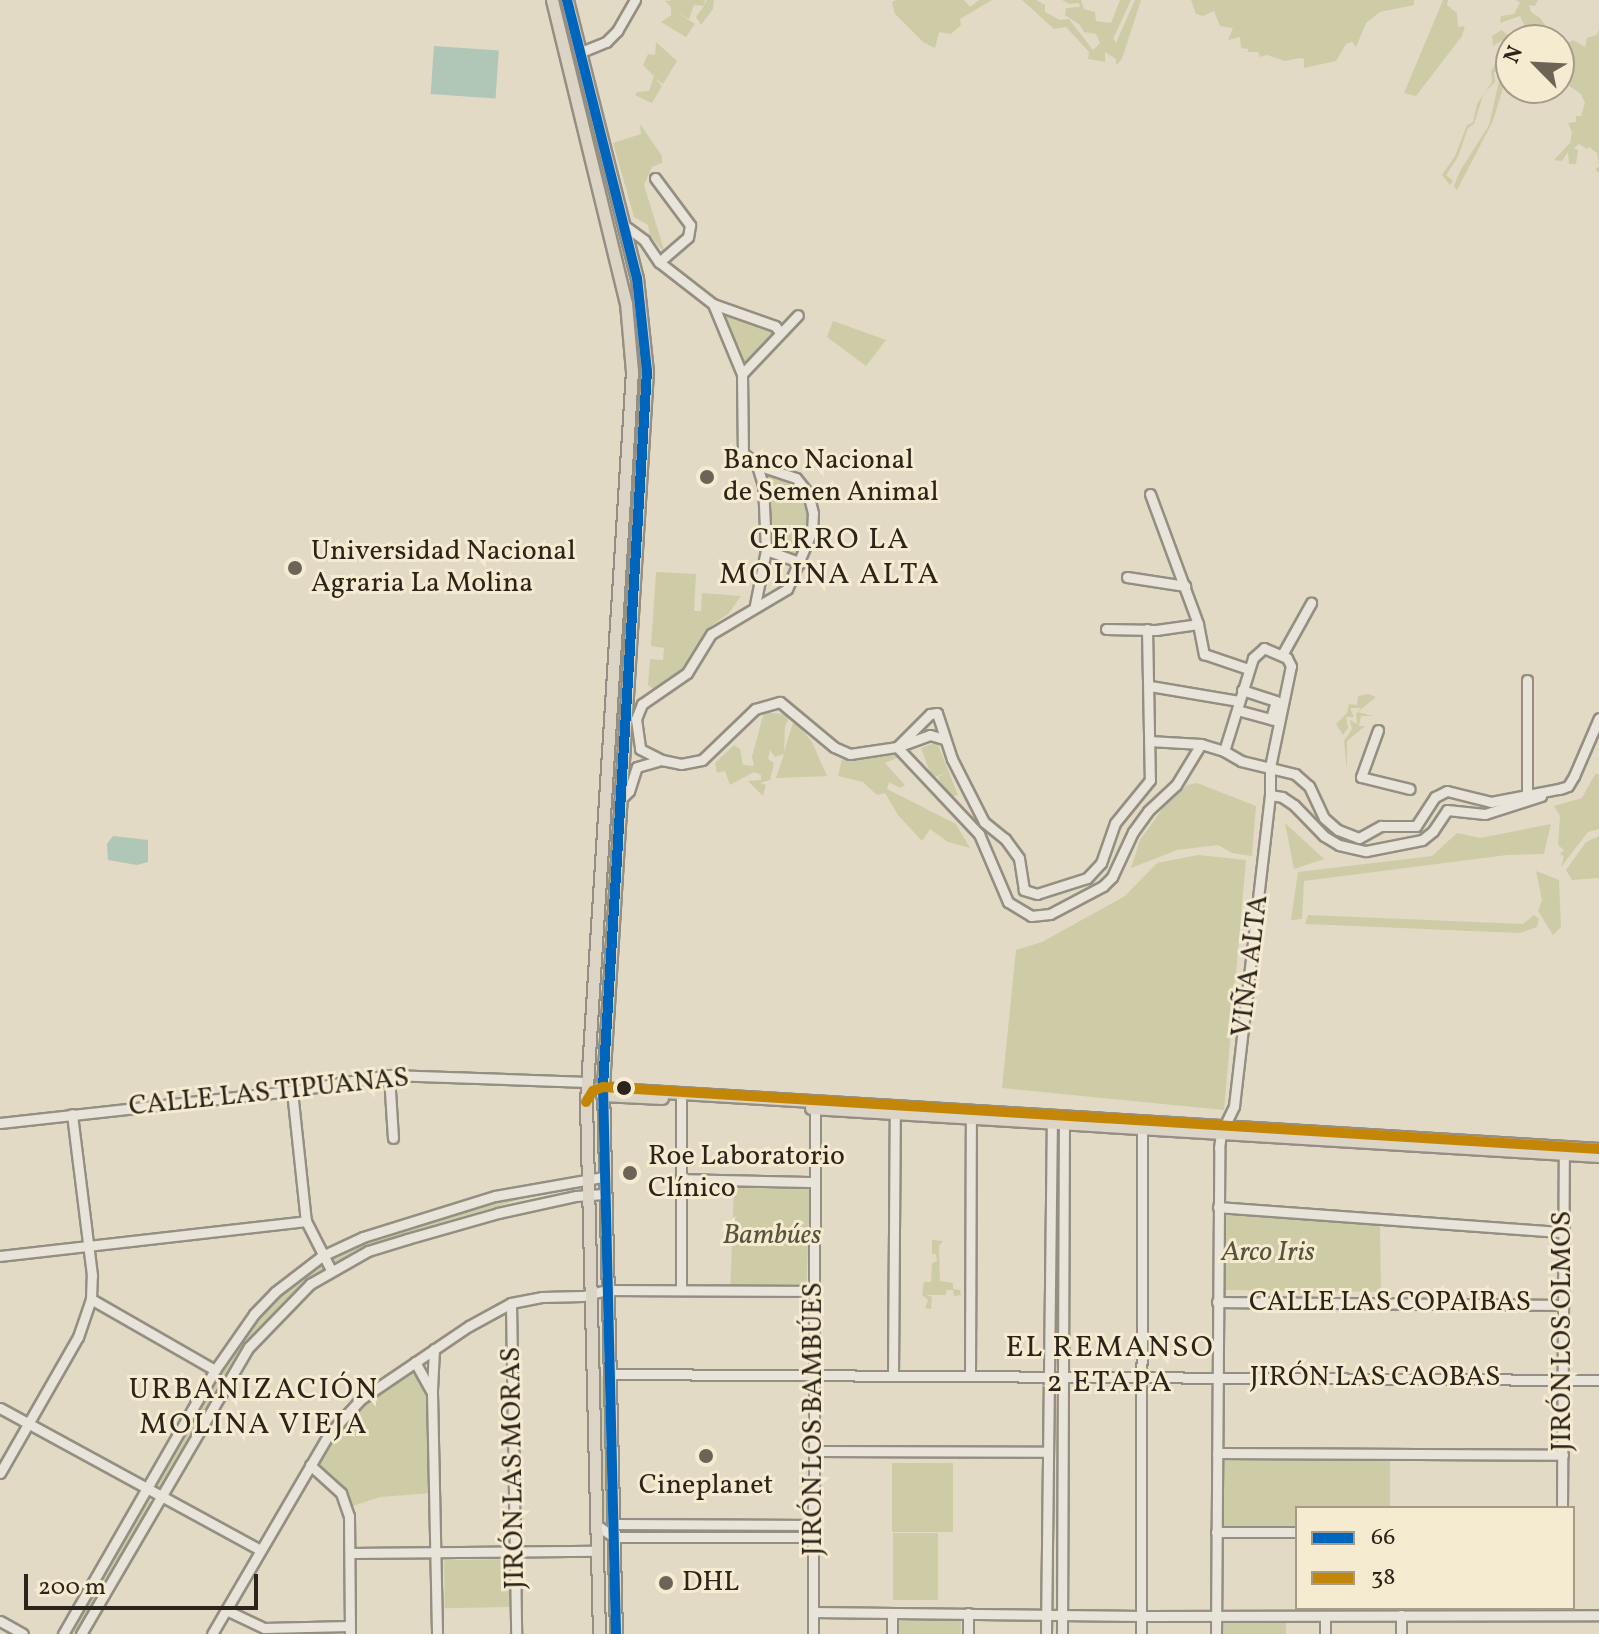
<!DOCTYPE html>
<html>
<head>
<meta charset="utf-8">
<style>
	body { margin:0 }
	#map { position:relative; width:1599px; height:1634px; overflow:hidden; background:#e2dac5; font-family:Vollkorn,serif }
	div>[style] { position:absolute }
	[style*='--x'] { left:calc(var(--x)*1px); top:calc(var(--y)*1px); width:calc(var(--w)*1px); rotate:calc(var(--a)*1deg) }
	.green>* { inset:0; background:#cdcca6; transform-origin:0 0 }
	.water>* { inset:0; background:#b0c6b6; transform-origin:0 0 }
	.roads { filter:drop-shadow(2px 0 #948f82) drop-shadow(-2px 0 #948f82) drop-shadow(0 2px #948f82) drop-shadow(0 -2px #948f82) }
	.minor>* { height:9px; margin:-4.5px; padding:0 4.5px; transform-origin:4.5px; border-radius:4.5px; background:#e8e4d9 }
	.major>* { height:11px; margin:-5.5px; padding:0 5.5px; transform-origin:5.5px; border-radius:5.5px; background:#dcd4c4 }
	.bus-1>* { height:10px; margin:-5px; padding:0 5px; transform-origin:5px; border-radius:5px; background:#0065bd }
	.bus-2>* { height:10px; margin:-5px; padding:0 5px; transform-origin:5px; border-radius:5px; background:#c48606 }
	.dots>* { width:22px; height:22px; translate:-50% -50%; box-sizing:border-box; border:4px solid #f5ebd1; border-radius:50% }
	span { translate:-50% -50%; white-space:nowrap; text-align:center; line-height:1.15; -webkit-text-stroke:6px #f5ebd1; paint-order:stroke }
	.poi-label { font-size:28px; color:#2c241a }
	.left { translate:0 -50%; text-align:left }
	.street-label { font-size:28px; color:#2c241a }
	.park-label { font-size:28px; color:#57533c; font-style:italic }
	.neighbourhood-label { font-size:30px; color:#2c241a; letter-spacing:2px }
	.legend { position:absolute; left:1295px; top:1506px; width:280px; height:104px; box-sizing:border-box; background:#f5ebd1; border:2px solid #a59b88; margin:0; padding:10px 14px; list-style:none; font-size:24px; color:#2c241a }
	.legend li { display:flex; align-items:center; gap:16px; height:40px }
	.legend b { width:40px; border:2px solid #a59b88 }
	.north { position:absolute; left:1495px; top:24px; width:80px; height:80px; box-sizing:border-box; background:#f5ebd1; border:2px solid #a59b88; border-radius:50%; rotate:294deg; font-size:22px; font-weight:700; line-height:32px; text-align:center; color:#2c241a }
	.north::after { content:''; display:block; margin:auto; width:28px; height:36px; background:#6c6456; clip-path:polygon(50% 0,100% 100%,50% 72%,0 100%) }
	.scale { position:absolute; left:24px; top:1574px; width:234px; height:36px; box-sizing:border-box; border:4px solid #2c241a; border-top:0; padding-left:10px; font-size:24px; line-height:28px; white-space:nowrap; color:#2c241a; -webkit-text-stroke:6px #f5ebd1; paint-order:stroke }
</style>
</head>
<body>
<div id="map">
	<div class="green">
		<div style="clip-path:polygon(673px 0,705px 0,704px 5px,707px 0,714px 0,713px 9px,701px 25px,696px 17px,704px 6px,694px 5px,689px 19px,674px 10px,695px 24px,686px 37px,661px 22px,671px 15px,671px 7px,665px 1px)"></div>
		<div style="clip-path:polygon(896px 0,964px 0,970px 7px,979px 0,992px 0,960px 19px,961px 25px,951px 34px,939px 32px,935px 48px,923px 42px,895px 14px,892px 2px)"></div>
		<div style="clip-path:polygon(1022px 0,1036px 0,1045px 5px,1045px 12px,1060px 20px,1069px 19px,1093px 50px,1100px 43px,1096px 34px,1084px 32px,1080px 25px,1065px 15px,1066px 8px,1080px 7px,1079px 3px,1069px 4px,1062px 0,1081px 0,1084px 9px,1095px 12px,1096px 21px,1111px 23px,1120px 0,1131px 0,1113px 39px,1116px 43px,1135px 0,1141px 0,1122px 59px,1116px 65px,1116px 59px,1105px 52px,1105px 62px,1088px 59px,1089px 52px,1066px 27px,1054px 29px)"></div>
		<div style="clip-path:polygon(1191px 0,1414px 0,1414px 5px,1380px 12px,1366px 23px,1356px 47px,1352px 42px,1346px 44px,1336px 61px,1304px 68px,1304px 59px,1299px 58px,1285px 61px,1267px 55px,1260px 57px,1258px 52px,1247px 52px,1249px 49px,1241px 48px,1240px 37px,1228px 40px,1233px 28px,1220px 26px,1214px 11px,1203px 16px,1196px 14px)"></div>
		<div style="clip-path:polygon(1443px 0,1448px 0,1447px 5px,1457px 13px,1458px 27px,1465px 26px,1462px 36px,1416px 96px,1404px 93px)"></div>
		<div style="clip-path:polygon(1516px 0,1538px 0,1535px 6px,1529px 5px,1531px 12px,1540px 18px,1556px 40px,1537px 40px,1528px 34px,1520px 16px,1500px 23px,1501px 16px,1514px 14px,1520px 3px)"></div>
		<div style="clip-path:polygon(1599px 27px,1599px 173px,1595px 169px,1599px 166px,1597px 153px,1589px 147px,1587px 149px,1579px 144px,1574px 148px,1578px 150px,1576px 164px,1569px 164px,1568px 152px,1562px 161px,1554px 160px,1570px 143px,1572px 132px,1568px 123px,1576px 122px,1576px 116px,1581px 116px,1585px 103px,1581px 94px,1561px 80px,1559px 45px,1561px 48px,1573px 40px,1585px 47px,1587px 38px,1597px 35px)"></div>
		<div style="clip-path:polygon(1516px 29px,1527px 40px,1511px 40px,1505px 54px,1510px 58px,1510px 65px,1493px 121px,1457px 190px,1454px 186px,1460px 171px,1489px 125px,1500px 77px,1505px 73px,1501px 62px,1494px 73px,1495px 82px,1484px 93px,1474px 124px,1468px 128px,1458px 157px,1446px 175px,1453px 181px,1450px 185px,1442px 175px,1455px 156px,1467px 125px,1473px 122px,1477px 104px,1492px 82px,1491px 71px,1507px 44px,1502px 40px,1493px 46px,1492px 36px,1502px 30px,1509px 37px)"></div>
		<div style="clip-path:polygon(656px 42px,677px 61px,663px 84px,655px 78px,662px 86px,652px 103px,635px 95px,637px 92px,649px 91px,654px 76px,643px 65px,648px 54px,655px 55px)"></div>
		<div style="clip-path:polygon(640px 124px,662px 156px,662px 163px,652px 167px,644px 185px,665px 253px,650px 236px,648px 225px,634px 217px,613px 143px,641px 134px)"></div>
		<div style="clip-path:polygon(723px 312px,767px 328px,774px 336px,747px 364px,741px 362px)"></div>
		<div style="clip-path:polygon(833px 321px,886px 340px,866px 366px,827px 337px)"></div>
		<div style="clip-path:polygon(768px 472px,792px 478px,807px 494px,810px 526px,799px 558px,769px 548px)"></div>
		<div style="clip-path:polygon(656px 572px,696px 574px,694px 611px,701px 611px,702px 593px,741px 596px,728px 614px,712px 625px,684px 672px,655px 690px,648px 685px,650px 659px,663px 660px,664px 648px,651px 646px)"></div>
		<div style="clip-path:polygon(1368px 694px,1376px 697px,1358px 712px,1373px 716px,1361px 716px,1359px 726px,1365px 726px,1347px 741px,1347px 770px,1344px 741px,1352px 729px,1350px 720px,1357px 724px,1356px 714px,1361px 708px,1350px 708px,1354px 717px,1346px 717px,1348px 728px,1343px 735px,1336px 724px,1347px 713px,1349px 704px,1357px 705px,1358px 696px)"></div>
		<div style="clip-path:polygon(764px 712px,790px 715px,785px 726px,784px 752px,793px 723px,799px 726px,812px 742px,827px 776px,776px 778px,784px 754px,775px 757px,770px 750px,768px 759px,774px 763px,770px 780px,760px 783px,766px 785px,763px 796px,748px 781px,761px 780px,761px 775px,754px 772px,730px 785px,725px 771px,717px 773px,715px 763px,734px 745px,740px 749px,743px 765px,754px 766px,752px 757px)"></div>
		<div style="clip-path:polygon(937px 742px,958px 795px,947px 798px,938px 777px,948px 772px,932px 778px,921px 748px)"></div>
		<div style="clip-path:polygon(891px 754px,899px 757px,885px 763px,905px 785px,900px 788px,889px 782px,887px 789px,956px 824px,970px 848px,948px 842px,930px 829px,922px 841px,898px 815px,885px 793px,877px 795px,863px 782px,838px 776px,842px 759px)"></div>
		<div style="clip-path:polygon(1595px 774px,1599px 774px,1599px 829px,1588px 832px,1561px 867px,1564px 856px,1560px 854px,1564px 850px,1558px 845px,1560px 816px,1554px 806px,1582px 798px)"></div>
		<div style="clip-path:polygon(1197px 783px,1256px 806px,1252px 856px,1232px 853px,1218px 845px,1177px 850px,1131px 868px,1140px 840px,1163px 808px,1187px 785px)"></div>
		<div style="clip-path:polygon(1285px 823px,1324px 859px,1294px 869px)"></div>
		<div style="clip-path:polygon(1551px 824px,1544px 854px,1507px 855px,1304px 881px,1302px 919px,1291px 920px,1298px 872px,1432px 856px,1457px 833px,1480px 838px)"></div>
		<div style="clip-path:polygon(1599px 836px,1599px 878px,1572px 880px,1566px 870px,1586px 842px)"></div>
		<div style="clip-path:polygon(1198px 855px,1246px 860px,1224px 1110px,1002px 1088px,1016px 950px,1042px 942px,1125px 896px,1157px 863px)"></div>
		<div style="clip-path:polygon(1536px 871px,1559px 880px,1561px 927px,1553px 935px,1538px 911px,1542px 900px)"></div>
		<div style="clip-path:polygon(1308px 915px,1523px 924px,1534px 915px,1539px 919px,1537px 927px,1520px 933px,1305px 924px)"></div>
		<div style="left:734px;top:1185px;width:76px;height:100px;rotate:2deg"></div>
		<div style="clip-path:polygon(536px 1190px,539px 1194px,422px 1228px,334px 1262px,334px 1256px,361px 1242px)"></div>
		<div style="clip-path:polygon(1225px 1211px,1380px 1224px,1381px 1292px,1225px 1290px)"></div>
		<div style="clip-path:polygon(932px 1240px,943px 1241px,939px 1246px,940px 1281px,953px 1283px,953px 1289px,960px 1290px,961px 1295px,954px 1296px,953px 1290px,946px 1290px,946px 1295px,926px 1295px,932px 1297px,931px 1309px,925px 1308px,928px 1300px,922px 1295px,924px 1282px,931px 1282px,932px 1263px,937px 1261px,936px 1254px,932px 1254px)"></div>
		<div style="clip-path:polygon(321px 1264px,324px 1269px,284px 1301px,245px 1345px,164px 1482px,160px 1488px,156px 1486px,198px 1408px,240px 1340px,282px 1294px)"></div>
		<div style="clip-path:polygon(600px 1331px,601px 1374px,607px 1385px,608px 1527px,602px 1522px,602px 1453px,597px 1443px,596px 1332px)"></div>
		<div style="clip-path:polygon(407px 1372px,418px 1375px,428px 1399px,432px 1493px,380px 1497px,350px 1507px,336px 1479px,315px 1465px,351px 1417px)"></div>
		<div style="clip-path:polygon(1224px 1459px,1390px 1460px,1390px 1508px,1297px 1508px,1297px 1527px,1224px 1527px)"></div>
		<div style="left:892px;top:1463px;width:61px;height:69px"></div>
		<div style="clip-path:polygon(150px 1499px,150px 1505px,77px 1634px,69px 1634px)"></div>
		<div style="left:893px;top:1533px;width:45px;height:67px"></div>
		<div style="left:510px;top:1559px;width:48px;height:66px;rotate:89deg"></div>
		<div style="left:898px;top:1619px;width:63px;height:15px;rotate:1deg"></div>
		<div style="left:1222px;top:1620px;width:64px;height:14px"></div>
	</div>
	<div class="water">
		<div style="left:434px;top:46px;width:65px;height:48px;rotate:4deg"></div>
		<div style="clip-path:polygon(113px 836px,148px 840px,148px 862px,137px 865px,108px 860px,107px 844px)"></div>
	</div>
	<div class="roads">
		<div class="minor">
			<div style="--x:581;--y:52;--w:27;--a:-22"></div>
			<div style="--x:606;--y:42;--w:16;--a:-45"></div>
			<div style="--x:617;--y:31;--w:36;--a:-60"></div>
			<div style="--x:655;--y:178;--w:59;--a:53.3"></div>
			<div style="--x:690;--y:225;--w:12;--a:99"></div>
			<div style="--x:688;--y:237;--w:38;--a:139"></div>
			<div style="--x:625;--y:226;--w:24;--a:36"></div>
			<div style="--x:644;--y:240;--w:27;--a:56"></div>
			<div style="--x:659;--y:262;--w:68;--a:37.9"></div>
			<div style="--x:713;--y:304;--w:76;--a:67.5"></div>
			<div style="--x:742;--y:374;--w:79;--a:89.3"></div>
			<div style="--x:743;--y:453;--w:18;--a:41"></div>
			<div style="--x:757;--y:465;--w:41;--a:18.4"></div>
			<div style="--x:796;--y:478;--w:19;--a:51"></div>
			<div style="--x:808;--y:493;--w:21;--a:76"></div>
			<div style="--x:813;--y:513;--w:18;--a:93"></div>
			<div style="--x:812;--y:531;--w:63;--a:113.3"></div>
			<div style="--x:787;--y:589;--w:88;--a:149.4"></div>
			<div style="--x:711;--y:634;--w:46;--a:121.6"></div>
			<div style="--x:687;--y:673;--w:55;--a:145.4"></div>
			<div style="--x:642;--y:704;--w:16;--a:112"></div>
			<div style="--x:636;--y:719;--w:30;--a:82"></div>
			<div style="--x:640;--y:749;--w:25;--a:27"></div>
			<div style="--x:662;--y:760;--w:19;--a:12"></div>
			<div style="--x:681;--y:764;--w:21;--a:-11"></div>
			<div style="--x:702;--y:760;--w:74;--a:-43.9"></div>
			<div style="--x:755;--y:709;--w:26;--a:-16"></div>
			<div style="--x:780;--y:702;--w:70;--a:39.8"></div>
			<div style="--x:834;--y:747;--w:17;--a:24"></div>
			<div style="--x:850;--y:754;--w:48;--a:-8.5"></div>
			<div style="--x:897;--y:747;--w:35;--a:-20"></div>
			<div style="--x:930;--y:735;--w:15;--a:16"></div>
			<div style="--x:713;--y:304;--w:66;--a:19.5"></div>
			<div style="--x:775;--y:326;--w:8;--a:50"></div>
			<div style="--x:742;--y:374;--w:81;--a:-46.5"></div>
			<div style="--x:1150;--y:494;--w:139;--a:69.7"></div>
			<div style="--x:1198;--y:624;--w:31;--a:79"></div>
			<div style="--x:1204;--y:654;--w:46;--a:18.8"></div>
			<div style="--x:766;--y:550;--w:37;--a:20"></div>
			<div style="--x:1127;--y:577;--w:59;--a:8.8"></div>
			<div style="--x:755;--y:605;--w:56;--a:-78.7"></div>
			<div style="--x:766;--y:550;--w:65;--a:-92.6"></div>
			<div style="--x:763;--y:485;--w:21;--a:-107"></div>
			<div style="--x:1106;--y:629;--w:50;--a:1.1"></div>
			<div style="--x:1156;--y:630;--w:42;--a:-8.1"></div>
			<div style="--x:1147;--y:629;--w:151;--a:88.9"></div>
			<div style="--x:1150;--y:780;--w:55;--a:129.1"></div>
			<div style="--x:1115;--y:823;--w:42;--a:109.3"></div>
			<div style="--x:1101;--y:863;--w:21;--a:133"></div>
			<div style="--x:1087;--y:878;--w:52;--a:162.3"></div>
			<div style="--x:1037;--y:894;--w:14;--a:-163"></div>
			<div style="--x:1024;--y:890;--w:32;--a:-99"></div>
			<div style="--x:1019;--y:858;--w:24;--a:-126"></div>
			<div style="--x:1005;--y:839;--w:27;--a:-141"></div>
			<div style="--x:984;--y:822;--w:71;--a:-116.9"></div>
			<div style="--x:952;--y:759;--w:48;--a:-108.1"></div>
			<div style="--x:937;--y:713;--w:7;--a:172"></div>
			<div style="--x:930;--y:714;--w:47;--a:135"></div>
			<div style="--x:897;--y:747;--w:120;--a:46.7"></div>
			<div style="--x:979;--y:834;--w:74;--a:66.9"></div>
			<div style="--x:1008;--y:902;--w:27;--a:31"></div>
			<div style="--x:1031;--y:916;--w:19;--a:-6"></div>
			<div style="--x:1050;--y:914;--w:60;--a:-27.8"></div>
			<div style="--x:1103;--y:886;--w:13;--a:-45"></div>
			<div style="--x:1112;--y:877;--w:50;--a:-65"></div>
			<div style="--x:1133;--y:832;--w:26;--a:-54"></div>
			<div style="--x:1148;--y:811;--w:38;--a:-43"></div>
			<div style="--x:1176;--y:785;--w:48;--a:-58.6"></div>
			<div style="--x:1282;--y:655;--w:60;--a:-60.9"></div>
			<div style="--x:1150;--y:686;--w:90;--a:9.6"></div>
			<div style="--x:1242;--y:690;--w:36;--a:18"></div>
			<div style="--x:1276;--y:701;--w:19;--a:106"></div>
			<div style="--x:1237;--y:710;--w:39;--a:15"></div>
			<div style="--x:1378;--y:730;--w:50;--a:109.9"></div>
			<div style="--x:1361;--y:777;--w:50;--a:13.8"></div>
			<div style="--x:1149;--y:741;--w:52;--a:3.3"></div>
			<div style="--x:1201;--y:744;--w:24;--a:17"></div>
			<div style="--x:1224;--y:751;--w:20;--a:30"></div>
			<div style="--x:1241;--y:761;--w:56;--a:13.5"></div>
			<div style="--x:1295;--y:774;--w:18;--a:41"></div>
			<div style="--x:1309;--y:786;--w:35;--a:65"></div>
			<div style="--x:1324;--y:818;--w:18;--a:41"></div>
			<div style="--x:1338;--y:830;--w:22;--a:21"></div>
			<div style="--x:1359;--y:838;--w:25;--a:-29"></div>
			<div style="--x:1381;--y:826;--w:35;--a:0"></div>
			<div style="--x:1416;--y:826;--w:35;--a:-57"></div>
			<div style="--x:1435;--y:797;--w:13;--a:-27"></div>
			<div style="--x:1447;--y:791;--w:45;--a:14"></div>
			<div style="--x:1491;--y:802;--w:73;--a:-11"></div>
			<div style="--x:1559;--y:789;--w:9;--a:-18"></div>
			<div style="--x:1568;--y:786;--w:12;--a:-59"></div>
			<div style="--x:1574;--y:776;--w:63;--a:-66.7"></div>
			<div style="--x:1270;--y:795;--w:12;--a:9"></div>
			<div style="--x:1282;--y:797;--w:14;--a:34"></div>
			<div style="--x:1294;--y:805;--w:43;--a:45.9"></div>
			<div style="--x:1324;--y:836;--w:17;--a:31"></div>
			<div style="--x:1339;--y:845;--w:28;--a:13"></div>
			<div style="--x:1366;--y:851;--w:57;--a:-11.1"></div>
			<div style="--x:1422;--y:840;--w:14;--a:-39"></div>
			<div style="--x:1433;--y:831;--w:25;--a:-56"></div>
			<div style="--x:1447;--y:810;--w:38;--a:6"></div>
			<div style="--x:1485;--y:814;--w:59;--a:-17.8"></div>
			<div style="--x:1527;--y:797;--w:117;--a:-90"></div>
			<div style="--x:620;--y:800;--w:13;--a:-45"></div>
			<div style="--x:629;--y:791;--w:25;--a:-72"></div>
			<div style="--x:637;--y:767;--w:22;--a:-16"></div>
			<div style="--x:389;--y:1075;--w:63;--a:86.4"></div>
			<div style="--x:292;--y:1091;--w:131;--a:83.9"></div>
			<div style="--x:306;--y:1221;--w:55;--a:63"></div>
			<div style="--x:0;--y:1123;--w:294;--a:-6.3"></div>
			<div style="--x:292;--y:1091;--w:98;--a:-9.4"></div>
			<div style="--x:389;--y:1075;--w:198;--a:2"></div>
			<div style="--x:680;--y:1179;--w:135;--a:1.3"></div>
			<div style="--x:1218;--y:1207;--w:345;--a:4.2"></div>
			<div style="--x:0;--y:1256;--w:308;--a:-6.5"></div>
			<div style="--x:681;--y:1290;--w:191;--a:-90"></div>
			<div style="--x:91;--y:1299;--w:143;--a:29.8"></div>
			<div style="--x:1217;--y:1302;--w:345;--a:0.5"></div>
			<div style="--x:511;--y:1303;--w:331;--a:89.1"></div>
			<div style="--x:415;--y:1362;--w:35;--a:61"></div>
			<div style="--x:432;--y:1393;--w:241;--a:88.8"></div>
			<div style="--x:609;--y:1374;--w:990;--a:0.35"></div>
			<div style="--x:893;--y:1375;--w:262;--a:-89.6"></div>
			<div style="--x:970;--y:1376;--w:258;--a:-89.8"></div>
			<div style="--x:432;--y:1390;--w:41;--a:-87.2"></div>
			<div style="--x:0;--y:1408;--w:296;--a:28.6"></div>
			<div style="--x:815;--y:1451;--w:233;--a:0.2"></div>
			<div style="--x:1217;--y:1453;--w:346;--a:0.3"></div>
			<div style="--x:310;--y:1465;--w:42;--a:42.1"></div>
			<div style="--x:341;--y:1493;--w:24;--a:71"></div>
			<div style="--x:349;--y:1516;--w:118;--a:89.5"></div>
			<div style="--x:0;--y:1473;--w:157;--a:-60.2"></div>
			<div style="--x:78;--y:1337;--w:40;--a:-71.1"></div>
			<div style="--x:91;--y:1299;--w:24;--a:-88"></div>
			<div style="--x:92;--y:1275;--w:162;--a:-97.1"></div>
			<div style="--x:1562;--y:1508;--w:354;--a:-89.7"></div>
			<div style="--x:614;--y:1524;--w:200;--a:0.3"></div>
			<div style="--x:598;--y:1526;--w:19;--a:35"></div>
			<div style="--x:614;--y:1537;--w:200;--a:0"></div>
			<div style="--x:1216;--y:1532;--w:81;--a:0"></div>
			<div style="--x:350;--y:1553;--w:248;--a:-0.5"></div>
			<div style="--x:226;--y:1610;--w:42;--a:25.3"></div>
			<div style="--x:264;--y:1628;--w:86;--a:-1.3"></div>
			<div style="--x:813;--y:1612;--w:329;--a:0.7"></div>
			<div style="--x:1142;--y:1616;--w:457;--a:-0.1"></div>
			<div style="--x:1401;--y:1615;--w:19;--a:90"></div>
			<div style="--x:0;--y:1621;--w:26;--a:29"></div>
			<div style="--x:63;--y:1634;--w:305;--a:-60.1"></div>
			<div style="--x:215;--y:1370;--w:68;--a:-55.1"></div>
			<div style="--x:254;--y:1314;--w:30;--a:-46"></div>
			<div style="--x:275;--y:1292;--w:59;--a:-37.5"></div>
			<div style="--x:322;--y:1256;--w:45;--a:-24.9"></div>
			<div style="--x:363;--y:1237;--w:138;--a:-17.3"></div>
			<div style="--x:495;--y:1196;--w:110;--a:-10"></div>
			<div style="--x:81;--y:1634;--w:333;--a:-59.7"></div>
			<div style="--x:249;--y:1347;--w:88;--a:-45.9"></div>
			<div style="--x:310;--y:1284;--w:67;--a:-29.6"></div>
			<div style="--x:368;--y:1251;--w:41;--a:-17.1"></div>
			<div style="--x:407;--y:1239;--w:95;--a:-15.9"></div>
			<div style="--x:498;--y:1213;--w:80;--a:-12.3"></div>
			<div style="--x:576;--y:1196;--w:28;--a:-4"></div>
			<div style="--x:212;--y:1634;--w:232;--a:-59.7"></div>
			<div style="--x:329;--y:1434;--w:47;--a:-47.6"></div>
			<div style="--x:361;--y:1399;--w:130;--a:-34.1"></div>
			<div style="--x:469;--y:1326;--w:48;--a:-28.7"></div>
			<div style="--x:511;--y:1303;--w:32;--a:-11"></div>
			<div style="--x:542;--y:1297;--w:41;--a:-1.4"></div>
			<div style="--x:583;--y:1296;--w:25;--a:-14"></div>
			<div style="--x:607;--y:1290;--w:208;--a:0.3"></div>
			<div style="--x:813;--y:1634;--w:526;--a:-89.78"></div>
			<div style="--x:892;--y:1634;--w:21;--a:-90"></div>
			<div style="--x:968;--y:1634;--w:21;--a:-90"></div>
			<div style="--x:1046;--y:1634;--w:517;--a:-89.34"></div>
			<div style="--x:1062;--y:1634;--w:517;--a:-89.78"></div>
			<div style="--x:1141;--y:1634;--w:506;--a:-89.89"></div>
			<div style="--x:1216;--y:1634;--w:486;--a:-89.6"></div>
			<div style="--x:1219;--y:1148;--w:15;--a:-82"></div>
			<div style="--x:1221;--y:1133;--w:30;--a:-64"></div>
			<div style="--x:1234;--y:1106;--w:313;--a:-83.4"></div>
			<div style="--x:1270;--y:795;--w:28;--a:-90"></div>
			<div style="--x:1270;--y:767;--w:103;--a:-78.3"></div>
			<div style="--x:1291;--y:666;--w:9;--a:-117"></div>
			<div style="--x:1287;--y:658;--w:25;--a:-157"></div>
			<div style="--x:1264;--y:648;--w:15;--a:138"></div>
			<div style="--x:1253;--y:658;--w:97;--a:107.3"></div>
			<div style="--x:1325;--y:1634;--w:18;--a:-90"></div>
		</div>
		<div class="major">
			<div style="--x:552;--y:0;--w:312;--a:76.3"></div>
			<div style="--x:626;--y:303;--w:68;--a:85"></div>
			<div style="--x:632;--y:371;--w:732;--a:93.6"></div>
			<div style="--x:586;--y:1102;--w:532;--a:88.6"></div>
			<div style="--x:567;--y:0;--w:287;--a:75.9"></div>
			<div style="--x:637;--y:278;--w:94;--a:83.9"></div>
			<div style="--x:647;--y:371;--w:717;--a:93.52"></div>
			<div style="--x:603;--y:1087;--w:547;--a:88.64"></div>
			<div style="--x:598;--y:1088;--w:1003;--a:3.49"></div>
			<div style="--x:602;--y:1095;--w:60;--a:2.9"></div>
			<div style="--x:811;--y:1108;--w:789;--a:3.49"></div>
		</div>
	</div>
	<div class="bus-1">
		<div style="--x:567;--y:0;--w:287;--a:75.9"></div>
		<div style="--x:637;--y:278;--w:94;--a:83.9"></div>
		<div style="--x:647;--y:371;--w:717;--a:93.52"></div>
		<div style="--x:603;--y:1087;--w:547;--a:88.64"></div>
	</div>
	<div class="bus-2">
		<div style="--x:586;--y:1102;--w:13;--a:-58"></div>
		<div style="--x:593;--y:1091;--w:11;--a:-22"></div>
		<div style="--x:603;--y:1087;--w:998;--a:3.56"></div>
	</div>
	<div class="dots">
		<div style="left:707px;top:477px;background:#6c6456"></div>
		<div style="left:295px;top:568px;background:#6c6456"></div>
		<div style="left:624px;top:1088px;background:#2c241a"></div>
		<div style="left:630px;top:1173px;background:#6c6456"></div>
		<div style="left:706px;top:1456px;background:#6c6456"></div>
		<div style="left:666px;top:1583px;background:#6c6456"></div>
	</div>
	<div class="poi-label">
		<span class="left" style="left:723px;top:477px">Banco Nacional<br>de Semen Animal</span>
		<span class="left" style="left:311px;top:568px">Universidad Nacional<br>Agraria La Molina</span>
		<span class="left" style="left:648px;top:1173px">Roe Laboratorio<br>Clínico</span>
		<span style="left:706px;top:1486px">Cineplanet</span>
		<span class="left" style="left:682px;top:1583px">DHL</span>
	</div>
	<div class="street-label">
		<span style="left:1251px;top:966px;rotate:-83deg">VIÑA ALTA</span>
		<span style="left:269px;top:1093px;rotate:-6deg">CALLE LAS TIPUANAS</span>
		<span style="left:1390px;top:1303px">CALLE LAS COPAIBAS</span>
		<span style="left:1563px;top:1331px;rotate:-90deg">JIRÓN LOS OLMOS</span>
		<span style="left:1375px;top:1378px">JIRÓN LAS CAOBAS</span>
		<span style="left:814px;top:1419px;rotate:-90deg">JIRÓN LOS BAMBÚES</span>
		<span style="left:514px;top:1468px;rotate:-91deg">JIRÓN LAS MORAS</span>
	</div>
	<div class="park-label">
		<span style="left:772px;top:1236px">Bambúes</span>
		<span style="left:1268px;top:1253px">Arco Iris</span>
	</div>
	<div class="neighbourhood-label">
		<span style="left:830px;top:557px">CERRO LA<br>MOLINA ALTA</span>
		<span style="left:1110px;top:1365px">EL REMANSO<br>2 ETAPA</span>
		<span style="left:254px;top:1407px">URBANIZACIÓN<br>MOLINA VIEJA</span>
	</div>
	<ul class="legend">
	<li><b style="height:10px;background:#0065bd"></b>66</li>
	<li><b style="height:10px;background:#c48606"></b>38</li>
	</ul>
	<div class="north">N</div>
	<div class="scale">200 m</div>
</div>
</body>
</html>
